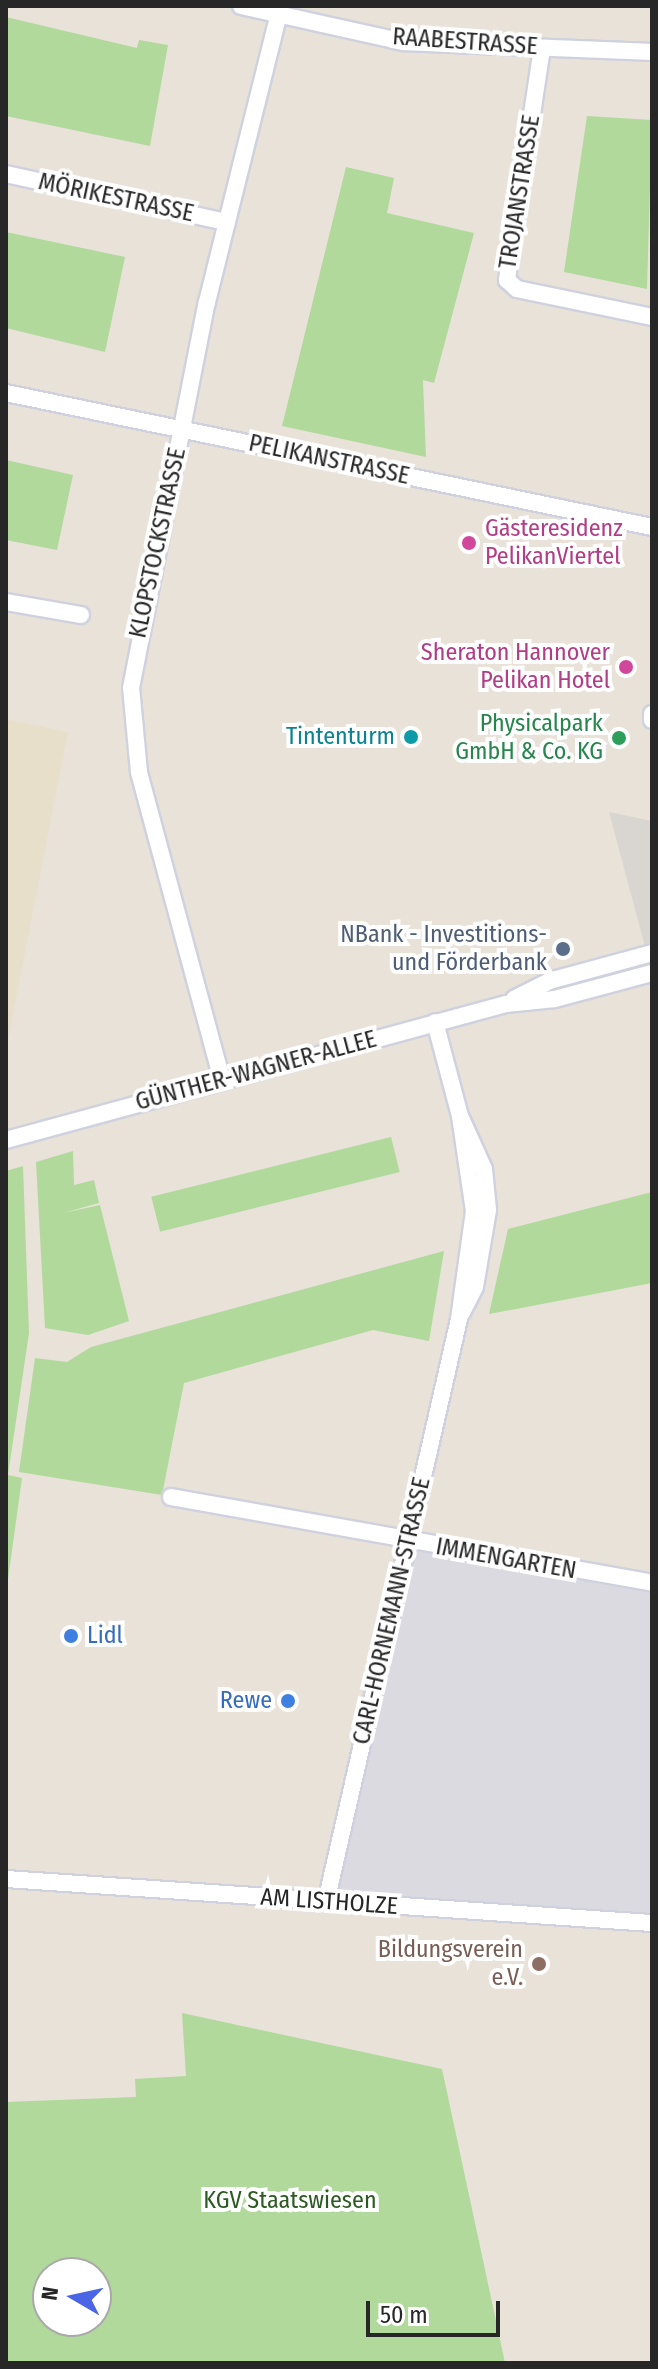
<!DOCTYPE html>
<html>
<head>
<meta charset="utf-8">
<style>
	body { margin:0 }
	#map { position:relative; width:658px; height:2369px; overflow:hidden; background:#e8e2d9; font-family:"Fira Sans Condensed",sans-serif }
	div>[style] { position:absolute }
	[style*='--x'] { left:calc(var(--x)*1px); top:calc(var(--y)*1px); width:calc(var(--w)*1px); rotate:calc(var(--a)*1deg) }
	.industrial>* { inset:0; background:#dcdae1 }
	.education>* { inset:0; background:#e8dfca }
	.green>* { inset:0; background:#b0d99b; transform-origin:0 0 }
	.plaza>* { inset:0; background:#d9d5d0 }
	.roads { filter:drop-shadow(2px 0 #cfd2de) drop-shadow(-2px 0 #cfd2de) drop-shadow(0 2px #cfd2de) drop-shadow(0 -2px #cfd2de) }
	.street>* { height:16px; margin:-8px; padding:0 8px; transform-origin:8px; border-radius:8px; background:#fff }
	.dots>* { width:22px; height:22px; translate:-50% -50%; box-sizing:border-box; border:4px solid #fff; border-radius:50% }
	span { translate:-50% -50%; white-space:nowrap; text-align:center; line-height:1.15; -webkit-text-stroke:8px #fff; paint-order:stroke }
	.street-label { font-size:24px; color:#272727 }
	.hotel-label { font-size:24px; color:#b23c85 }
	.left { translate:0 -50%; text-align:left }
	.right { translate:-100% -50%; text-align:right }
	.leisure-label { font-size:24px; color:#27864d }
	.culture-label { font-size:24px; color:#0d838f }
	.service-label { font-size:24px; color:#4e5e75 }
	.shop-label { font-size:24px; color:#366cbe }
	.education-label { font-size:24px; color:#785e54 }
	.park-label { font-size:24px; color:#2c5a20 }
	.frame { position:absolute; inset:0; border:8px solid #272727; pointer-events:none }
	.north { position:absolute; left:32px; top:2257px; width:80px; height:80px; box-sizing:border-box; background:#fff; border:2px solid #a9a9a9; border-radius:50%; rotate:279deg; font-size:22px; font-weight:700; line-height:32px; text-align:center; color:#272727 }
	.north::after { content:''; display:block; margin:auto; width:28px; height:36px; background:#4a65e5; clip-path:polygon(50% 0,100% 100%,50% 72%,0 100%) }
	.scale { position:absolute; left:366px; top:2301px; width:134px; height:36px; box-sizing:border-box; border:4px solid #272727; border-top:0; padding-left:10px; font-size:24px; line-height:28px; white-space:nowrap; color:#272727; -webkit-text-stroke:6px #fff; paint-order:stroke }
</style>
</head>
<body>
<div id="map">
	<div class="industrial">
		<div style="clip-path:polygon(409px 1543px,652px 1583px,652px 1923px,326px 1902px)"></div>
	</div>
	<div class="education">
		<div style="clip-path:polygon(6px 719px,68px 732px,6px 1050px)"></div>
	</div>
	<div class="green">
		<div style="clip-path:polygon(6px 17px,137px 48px,139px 40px,168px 45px,150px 146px,6px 116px)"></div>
		<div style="clip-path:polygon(587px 116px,652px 120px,647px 289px,564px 272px)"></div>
		<div style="clip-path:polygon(346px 167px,394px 178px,387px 213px,474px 233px,434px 383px,423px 380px,426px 457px,282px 426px)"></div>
		<div style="clip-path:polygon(6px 232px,125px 257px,105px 352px,6px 328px)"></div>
		<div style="clip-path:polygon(6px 460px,73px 475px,57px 550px,6px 540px)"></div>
		<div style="left:391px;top:1137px;width:36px;height:247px;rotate:76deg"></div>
		<div style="clip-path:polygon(73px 1151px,74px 1185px,94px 1180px,99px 1203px,63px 1213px,100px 1205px,129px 1321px,88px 1335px,45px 1328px,36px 1162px)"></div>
		<div style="clip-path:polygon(23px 1166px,29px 1333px,8px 1475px,22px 1478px,6px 1594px,6px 1171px)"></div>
		<div style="clip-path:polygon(652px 1192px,652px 1283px,489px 1314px,508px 1229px)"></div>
		<div style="clip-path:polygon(444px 1251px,429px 1341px,373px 1330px,184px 1383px,162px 1495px,19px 1472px,35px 1358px,67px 1362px,91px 1347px)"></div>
		<div style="clip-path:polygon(evenodd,182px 2013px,442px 2069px,505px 2363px,6px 2363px,6px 2102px,136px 2097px,135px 2079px,186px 2076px,182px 2013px,48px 2273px,96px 2273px,96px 2321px,48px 2321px,48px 2273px)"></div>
	</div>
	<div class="plaza">
		<div style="clip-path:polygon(609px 812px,652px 821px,652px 953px,647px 954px)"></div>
	</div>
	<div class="roads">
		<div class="street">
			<div style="--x:241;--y:6;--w:166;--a:12.5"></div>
			<div style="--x:403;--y:42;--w:249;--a:2.3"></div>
			<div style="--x:542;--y:48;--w:235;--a:98.6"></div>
			<div style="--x:507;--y:280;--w:13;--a:42"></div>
			<div style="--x:517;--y:289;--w:138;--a:11.7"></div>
			<div style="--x:6;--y:174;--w:226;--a:12.3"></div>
			<div style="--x:6;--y:393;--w:660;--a:11.72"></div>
			<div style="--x:6;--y:602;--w:76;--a:9.8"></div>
			<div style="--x:652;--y:714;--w:6;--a:90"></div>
			<div style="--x:514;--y:999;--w:39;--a:-27"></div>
			<div style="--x:549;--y:981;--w:107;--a:-15.2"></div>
			<div style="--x:222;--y:1080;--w:319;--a:-105.1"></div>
			<div style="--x:139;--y:772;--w:84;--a:-95.4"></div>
			<div style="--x:131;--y:688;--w:393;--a:-78.9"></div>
			<div style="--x:207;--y:302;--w:305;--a:-76"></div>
			<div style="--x:461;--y:1118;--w:56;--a:65.7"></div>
			<div style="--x:484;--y:1169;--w:41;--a:84.4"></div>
			<div style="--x:488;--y:1210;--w:78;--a:99.6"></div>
			<div style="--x:475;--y:1287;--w:29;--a:117"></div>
			<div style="--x:6;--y:1140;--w:518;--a:-15.22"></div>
			<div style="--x:506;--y:1004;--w:49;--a:-5.8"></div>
			<div style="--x:555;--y:999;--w:100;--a:-15"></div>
			<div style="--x:171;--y:1497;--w:489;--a:10.1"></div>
			<div style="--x:6;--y:1879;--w:647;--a:3.9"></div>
			<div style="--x:326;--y:1902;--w:598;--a:-77.15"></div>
			<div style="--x:459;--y:1319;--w:109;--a:-82.1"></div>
			<div style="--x:474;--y:1211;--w:96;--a:-98.4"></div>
			<div style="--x:460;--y:1116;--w:97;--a:-104.9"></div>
		</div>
	</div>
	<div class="dots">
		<div style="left:469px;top:543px;background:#d1479c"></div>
		<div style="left:626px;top:667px;background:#d1479c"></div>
		<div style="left:411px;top:737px;background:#0f9aa8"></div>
		<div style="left:619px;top:738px;background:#2e9e5b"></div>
		<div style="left:563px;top:949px;background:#5c6f8a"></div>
		<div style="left:71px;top:1636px;background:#3f7fe0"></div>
		<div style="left:288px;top:1701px;background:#3f7fe0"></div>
		<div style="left:539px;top:1964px;background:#8d6e63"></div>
	</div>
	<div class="street-label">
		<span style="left:465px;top:42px;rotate:4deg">RAABESTRASSE</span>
		<span style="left:520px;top:192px;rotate:-81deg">TROJANSTRASSE</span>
		<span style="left:116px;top:198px;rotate:12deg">MÖRIKESTRASSE</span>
		<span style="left:329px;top:460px;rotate:12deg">PELIKANSTRASSE</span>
		<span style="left:158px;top:543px;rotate:-78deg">KLOPSTOCKSTRASSE</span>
		<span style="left:256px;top:1071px;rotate:-15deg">GÜNTHER-WAGNER-ALLEE</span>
		<span style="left:506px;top:1559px;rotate:10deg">IMMENGARTEN</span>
		<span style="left:392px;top:1611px;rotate:-77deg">CARL-HORNEMANN-STRASSE</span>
		<span style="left:329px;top:1902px;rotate:4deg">AM LISTHOLZE</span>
	</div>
	<div class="hotel-label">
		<span class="left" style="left:485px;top:543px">Gästeresidenz<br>PelikanViertel</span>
		<span class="right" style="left:610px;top:667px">Sheraton Hannover<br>Pelikan Hotel</span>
	</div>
	<div class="leisure-label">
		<span class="right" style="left:603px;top:738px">Physicalpark<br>GmbH &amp; Co. KG</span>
	</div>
	<div class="culture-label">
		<span class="right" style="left:395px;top:737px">Tintenturm</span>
	</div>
	<div class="service-label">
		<span class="right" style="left:547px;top:949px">NBank - Investitions-<br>und Förderbank</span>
	</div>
	<div class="shop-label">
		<span class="left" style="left:87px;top:1636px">Lidl</span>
		<span class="right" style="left:272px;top:1701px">Rewe</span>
	</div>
	<div class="education-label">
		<span class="right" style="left:523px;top:1964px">Bildungsverein<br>e.V.</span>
	</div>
	<div class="park-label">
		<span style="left:290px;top:2201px">KGV Staatswiesen</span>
	</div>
	<div class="frame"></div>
	<div class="north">N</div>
	<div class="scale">50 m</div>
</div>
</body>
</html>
